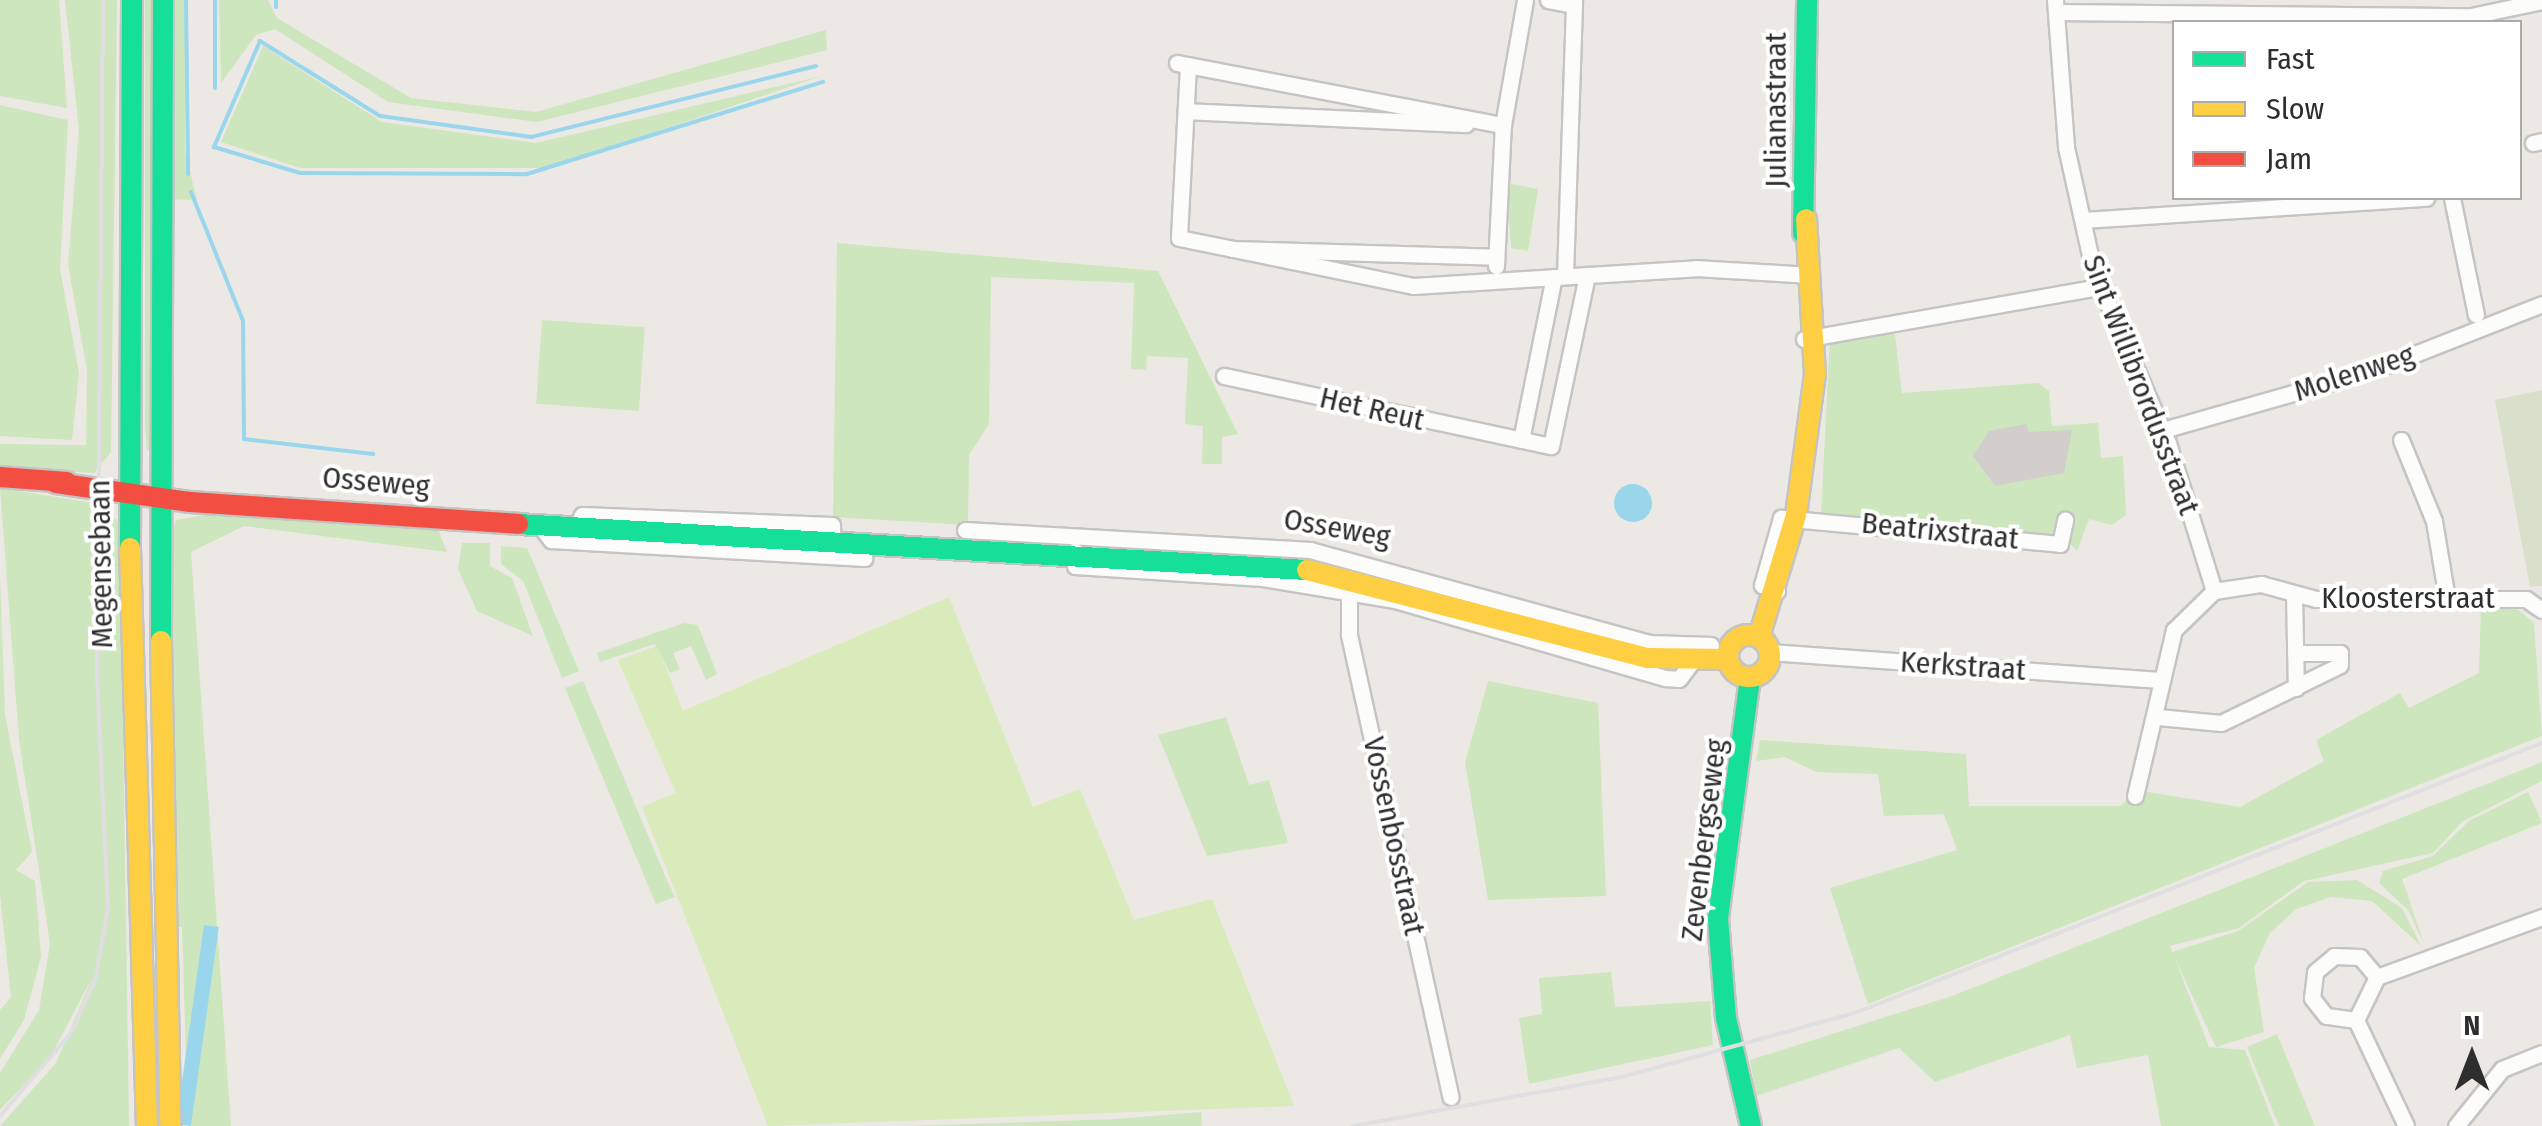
<!DOCTYPE html>
<html>
<head>
<meta charset="utf-8">
<style>
	body { margin:0 }
	#map { position:relative; width:2542px; height:1126px; overflow:hidden; background:#ece8e4; font-family:"Fira Sans Condensed",sans-serif }
	div>[style] { position:absolute }
	[style*='--x'] { left:calc(var(--x)*1px); top:calc(var(--y)*1px); width:calc(var(--w)*1px); rotate:calc(var(--a)*1deg) }
	.green>* { inset:0; background:#cee6be; transform-origin:0 0 }
	.cemetery>* { inset:0; background:#d8e0cc }
	.pitch>* { inset:0; background:#d9eabb }
	.water>* { inset:0; background:#99d6ec; transform-origin:0 0 }
	.round { border-radius:50% }
	.stream>* { height:4px; margin:-2px; padding:0 2px; transform-origin:2px; border-radius:2px; background:#99d6ec }
	.building>* { inset:0; background:#d1cecb }
	.roads { filter:drop-shadow(2px 0 #c5c4c5) drop-shadow(-2px 0 #c5c4c5) drop-shadow(0 2px #c5c4c5) drop-shadow(0 -2px #c5c4c5) }
	.street>* { height:15px; margin:-7.5px; padding:0 7.5px; transform-origin:7.5px; border-radius:7.5px; background:#fcfcfb }
	.fast>* { height:20px; margin:-10px; padding:0 10px; transform-origin:10px; border-radius:10px; background:#16e098 }
	.slow>* { height:20px; margin:-10px; padding:0 10px; transform-origin:10px; border-radius:10px; background:#ffcf43 }
	.slow>.ring { margin:-10px; padding:0; box-sizing:content-box; background:none; border:20px solid #ffcf43; border-radius:50% }
	.jam>* { height:20px; margin:-10px; padding:0 10px; transform-origin:10px; border-radius:10px; background:#f24e42 }
	.rail>* { height:4px; margin:-2px; padding:0 2px; transform-origin:2px; border-radius:2px; background:#dfdfe1 }
	span { translate:-50% -50%; white-space:nowrap; text-align:center; line-height:1.15; -webkit-text-stroke:8px #fff; paint-order:stroke }
	.street-label { font-size:30px; color:#2e2e2e }
	.legend { position:absolute; left:2172px; top:20px; width:350px; height:180px; box-sizing:border-box; background:#fff; border:2px solid #ababab; margin:0; padding:12px 18px; list-style:none; font-size:30px; color:#2e2e2e }
	.legend li { display:flex; align-items:center; gap:20px; height:50px }
	.legend b { width:50px; border:2px solid #ababab }
	.north { position:absolute; left:2422px; top:1006px; width:100px; height:100px; -webkit-text-stroke:8px #fff; paint-order:stroke; rotate:0deg; font-size:28px; font-weight:700; line-height:40px; text-align:center; color:#2e2e2e }
	.north::after { content:''; display:block; margin:auto; width:35px; height:45px; background:#2e2e2e; clip-path:polygon(50% 0,100% 100%,50% 72%,0 100%) }
</style>
</head>
<body>
<div id="map">
	<div class="green">
		<div style="clip-path:polygon(0 0,59px 0,67px 108px,0 96px)"></div>
		<div style="clip-path:polygon(65px 0,117px 0,111px 452px,94px 473px,0 468px,0 444px,86px 445px,87px 370px,68px 265px,79px 130px)"></div>
		<div style="clip-path:polygon(145px 0,185px 0,185px 152px,197px 200px,159px 199px,161px 456px,147px 450px,145px 427px)"></div>
		<div style="clip-path:polygon(219px 0,268px 0,277px 18px,411px 98px,536px 112px,826px 30px,827px 50px,537px 122px,388px 102px,275px 29px,256px 35px,221px 83px)"></div>
		<div style="clip-path:polygon(263px 46px,382px 122px,536px 143px,822px 76px,547px 168px,300px 168px,221px 142px)"></div>
		<div style="clip-path:polygon(0 105px,68px 120px,60px 269px,79px 373px,72px 440px,0 436px)"></div>
		<div style="clip-path:polygon(1507px 183px,1538px 189px,1528px 251px,1511px 248px)"></div>
		<div style="clip-path:polygon(837px 243px,1158px 271px,1238px 434px,1222px 437px,1222px 464px,1202px 464px,1203px 426px,1185px 424px,1188px 358px,1147px 356px,1146px 370px,1131px 369px,1134px 283px,991px 277px,989px 424px,969px 455px,968px 525px,833px 517px)"></div>
		<div style="left:542px;top:320px;width:103px;height:84px;rotate:4deg"></div>
		<div style="clip-path:polygon(1894px 327px,1902px 393px,2038px 383px,2049px 391px,2052px 426px,2098px 423px,2101px 458px,2123px 456px,2126px 515px,2112px 525px,2089px 519px,2077px 551px,2067px 540px,2070px 520px,2056px 519px,2052px 535px,1821px 513px,1830px 337px)"></div>
		<div style="clip-path:polygon(0 488px,100px 504px,120px 523px,129px 1126px,0 1126px,56px 1063px,92px 978px,51px 1056px,0 1110px,0 1073px,39px 1010px,50px 944px,19px 739px)"></div>
		<div style="clip-path:polygon(215px 513px,438px 529px,447px 552px,244px 526px,191px 552px,231px 1126px,188px 1126px,182px 927px,173px 927px,171px 534px,176px 520px)"></div>
		<div style="clip-path:polygon(462px 543px,490px 543px,490px 566px,512px 578px,533px 636px,477px 611px,458px 569px)"></div>
		<div style="clip-path:polygon(501px 546px,527px 548px,579px 671px,562px 678px,523px 581px,501px 564px)"></div>
		<div style="clip-path:polygon(0 577px,5px 715px,32px 852px,16px 870px,35px 881px,41px 957px,24px 1020px,0 1059px,0 1010px,11px 997px,0 895px)"></div>
		<div style="clip-path:polygon(2481px 606px,2517px 609px,2534px 623px,2542px 736px,1868px 1004px,1830px 888px,1957px 850px,1944px 814px,1884px 816px,1878px 774px,1816px 772px,1785px 757px,1756px 761px,1760px 740px,1966px 754px,1969px 806px,2121px 806px,2136px 790px,2240px 807px,2324px 761px,2316px 740px,2400px 693px,2409px 708px,2479px 673px)"></div>
		<div style="clip-path:polygon(684px 623px,698px 625px,717px 674px,706px 680px,691px 646px,673px 653px,680px 669px,670px 673px,655px 644px,600px 662px,597px 653px)"></div>
		<div style="clip-path:polygon(583px 681px,666px 878px,675px 897px,656px 904px,565px 688px)"></div>
		<div style="clip-path:polygon(1488px 681px,1598px 703px,1606px 896px,1488px 900px,1465px 763px)"></div>
		<div style="clip-path:polygon(1226px 717px,1249px 785px,1269px 780px,1288px 843px,1207px 856px,1158px 735px)"></div>
		<div style="clip-path:polygon(2542px 762px,2542px 781px,2463px 821px,2433px 853px,2304px 881px,2239px 928px,2170px 946px,2209px 1047px,2245px 1050px,2275px 1126px,2161px 1126px,2148px 1055px,2077px 1068px,2070px 1035px,1935px 1082px,1899px 1048px,1756px 1096px,1750px 1060px,1952px 996px)"></div>
		<div style="clip-path:polygon(2528px 792px,2542px 823px,2402px 879px,2424px 944px,2408px 910px,2379px 883px,2383px 871px,2433px 856px,2469px 821px)"></div>
		<div style="clip-path:polygon(2357px 880px,2402px 908px,2421px 946px,2372px 901px,2331px 897px,2296px 909px,2270px 933px,2254px 968px,2264px 1032px,2216px 1047px,2172px 952px,2238px 931px,2308px 882px)"></div>
		<div style="clip-path:polygon(1611px 972px,1615px 1007px,1710px 1001px,1713px 1045px,1529px 1084px,1519px 1018px,1542px 1014px,1539px 978px)"></div>
		<div style="clip-path:polygon(2277px 1034px,2315px 1126px,2279px 1126px,2247px 1047px)"></div>
		<div style="clip-path:polygon(1201px 1112px,1202px 1126px,912px 1126px,1115px 1119px)"></div>
	</div>
	<div class="cemetery">
		<div style="clip-path:polygon(2542px 390px,2542px 586px,2530px 587px,2495px 400px)"></div>
	</div>
	<div class="pitch">
		<div style="clip-path:polygon(949px 597px,1033px 807px,1080px 789px,1134px 920px,1212px 899px,1294px 1106px,768px 1126px,642px 807px,676px 793px,618px 660px,657px 646px,683px 711px)"></div>
	</div>
	<div class="water">
		<div class="round" style="left:1614px;top:484px;width:38px;height:38px"></div>
		<div style="left:204px;top:925px;width:15px;height:201px;rotate:8deg"></div>
	</div>
	<div class="stream">
		<div style="--x:186;--y:0;--w:174;--a:89.3"></div>
		<div style="--x:276;--y:0;--w:7;--a:90"></div>
		<div style="--x:816;--y:66;--w:293;--a:166"></div>
		<div style="--x:532;--y:137;--w:153;--a:-172.1"></div>
		<div style="--x:380;--y:116;--w:142;--a:-148"></div>
		<div style="--x:260;--y:41;--w:116;--a:113.5"></div>
		<div style="--x:214;--y:147;--w:90;--a:16.8"></div>
		<div style="--x:300;--y:173;--w:227;--a:0.3"></div>
		<div style="--x:527;--y:174;--w:310;--a:-17.3"></div>
		<div style="--x:215;--y:88;--w:88;--a:-90"></div>
		<div style="--x:191;--y:192;--w:139;--a:68"></div>
		<div style="--x:243;--y:321;--w:118;--a:89.5"></div>
		<div style="--x:244;--y:439;--w:130;--a:6.6"></div>
	</div>
	<div class="building">
		<div style="clip-path:polygon(2026px 424px,2029px 432px,2072px 430px,2064px 473px,1995px 486px,1973px 456px,1989px 431px)"></div>
	</div>
	<div class="roads">
		<div class="street">
			<div style="--x:1548;--y:0;--w:26;--a:11"></div>
			<div style="--x:2055;--y:0;--w:147;--a:85.7"></div>
			<div style="--x:2066;--y:147;--w:125;--a:77.5"></div>
			<div style="--x:2093;--y:269;--w:189;--a:66.7"></div>
			<div style="--x:2168;--y:443;--w:155;--a:72.7"></div>
			<div style="--x:2056;--y:12;--w:415;--a:0.6"></div>
			<div style="--x:2471;--y:16;--w:73;--a:-11.9"></div>
			<div style="--x:1177;--y:63;--w:332;--a:10.8"></div>
			<div style="--x:1188;--y:65;--w:173;--a:93"></div>
			<div style="--x:1179;--y:238;--w:55;--a:11.5"></div>
			<div style="--x:1233;--y:249;--w:263;--a:1.7"></div>
			<div style="--x:1186;--y:111;--w:280;--a:2.7"></div>
			<div style="--x:2533;--y:143;--w:9;--a:-13"></div>
			<div style="--x:2452;--y:198;--w:119;--a:78.4"></div>
			<div style="--x:2083;--y:220;--w:344;--a:-3.7"></div>
			<div style="--x:1233;--y:249;--w:184;--a:11.6"></div>
			<div style="--x:1413;--y:286;--w:284;--a:-3.6"></div>
			<div style="--x:1696;--y:268;--w:115;--a:3.5"></div>
			<div style="--x:1496;--y:266;--w:141;--a:-87.2"></div>
			<div style="--x:1503;--y:125;--w:127;--a:-80"></div>
			<div style="--x:1565;--y:276;--w:276;--a:-88.1"></div>
			<div style="--x:1804;--y:339;--w:301;--a:-10"></div>
			<div style="--x:1224;--y:376;--w:334;--a:12.1"></div>
			<div style="--x:1551;--y:446;--w:175;--a:-78.1"></div>
			<div style="--x:2163;--y:430;--w:219;--a:-15.9"></div>
			<div style="--x:2374;--y:370;--w:180;--a:-21.4"></div>
			<div style="--x:1521;--y:440;--w:166;--a:-78.6"></div>
			<div style="--x:2401;--y:440;--w:87;--a:67.8"></div>
			<div style="--x:2434;--y:521;--w:79;--a:80.5"></div>
			<div style="--x:540;--y:526;--w:18;--a:52"></div>
			<div style="--x:551;--y:540;--w:314;--a:3.3"></div>
			<div style="--x:576;--y:527;--w:13;--a:-63"></div>
			<div style="--x:582;--y:515;--w:250;--a:2.3"></div>
			<div style="--x:832;--y:525;--w:23;--a:88"></div>
			<div style="--x:965;--y:530;--w:346;--a:3.3"></div>
			<div style="--x:1310;--y:550;--w:352;--a:15.3"></div>
			<div style="--x:1650;--y:643;--w:61;--a:1.9"></div>
			<div style="--x:1075;--y:551;--w:15;--a:90"></div>
			<div style="--x:1075;--y:566;--w:188;--a:3.7"></div>
			<div style="--x:1263;--y:578;--w:134;--a:9.5"></div>
			<div style="--x:1395;--y:600;--w:282;--a:16.1"></div>
			<div style="--x:1666;--y:678;--w:13;--a:4"></div>
			<div style="--x:1679;--y:679;--w:20;--a:-53"></div>
			<div style="--x:1349;--y:582;--w:53;--a:90"></div>
			<div style="--x:1349;--y:635;--w:473;--a:77.6"></div>
			<div style="--x:1777;--y:591;--w:16;--a:-158"></div>
			<div style="--x:1762;--y:585;--w:70;--a:-74.2"></div>
			<div style="--x:1781;--y:518;--w:280;--a:5.3"></div>
			<div style="--x:2060;--y:544;--w:25;--a:-78"></div>
			<div style="--x:2294;--y:595;--w:93;--a:88.8"></div>
			<div style="--x:1770;--y:652;--w:387;--a:4.1"></div>
			<div style="--x:2158;--y:717;--w:63;--a:5.4"></div>
			<div style="--x:2221;--y:723;--w:132;--a:-26"></div>
			<div style="--x:2340;--y:665;--w:12;--a:-90"></div>
			<div style="--x:2340;--y:653;--w:45;--a:180"></div>
			<div style="--x:2135;--y:796;--w:171;--a:-76.8"></div>
			<div style="--x:2174;--y:630;--w:56;--a:-44.3"></div>
			<div style="--x:2214;--y:591;--w:48;--a:-8.5"></div>
			<div style="--x:2261;--y:584;--w:57;--a:15.3"></div>
			<div style="--x:2316;--y:599;--w:210;--a:0"></div>
			<div style="--x:2526;--y:599;--w:19;--a:35"></div>
			<div style="--x:2377;--y:977;--w:176;--a:-20"></div>
			<div style="--x:2356;--y:1020;--w:30;--a:-172"></div>
			<div style="--x:2326;--y:1016;--w:23;--a:-128"></div>
			<div style="--x:2312;--y:998;--w:26;--a:-83"></div>
			<div style="--x:2315;--y:972;--w:25;--a:-40"></div>
			<div style="--x:2334;--y:956;--w:26;--a:2"></div>
			<div style="--x:2360;--y:957;--w:26;--a:50"></div>
			<div style="--x:2377;--y:977;--w:48;--a:116"></div>
			<div style="--x:2356;--y:1020;--w:117;--a:64.7"></div>
			<div style="--x:2456;--y:1126;--w:73;--a:-51.1"></div>
			<div style="--x:2502;--y:1069;--w:43;--a:-21.8"></div>
		</div>
		<div class="fast">
			<div style="--x:1803;--y:233;--w:233;--a:-89"></div>
			<div style="--x:518;--y:524;--w:790;--a:3.34"></div>
			<div style="--x:130;--y:548;--w:548;--a:-89.79"></div>
			<div style="--x:161;--y:641;--w:641;--a:-89.82"></div>
			<div style="--x:1750;--y:678;--w:243;--a:97.6"></div>
			<div style="--x:1718;--y:919;--w:99;--a:85.4"></div>
			<div style="--x:1726;--y:1018;--w:111;--a:77"></div>
		</div>
		<div class="slow">
			<div style="--x:130;--y:548;--w:578;--a:88.32"></div>
			<div style="--x:1307;--y:570;--w:352;--a:14.5"></div>
			<div style="--x:1648;--y:658;--w:80;--a:0.7"></div>
			<div class="ring" style="left:1728px;top:635px;width:22px;height:22px"></div>
			<div style="--x:1759;--y:637;--w:127;--a:-73.1"></div>
			<div style="--x:1796;--y:515;--w:142;--a:-82.3"></div>
			<div style="--x:1815;--y:374;--w:155;--a:-93.3"></div>
			<div style="--x:161;--y:641;--w:485;--a:88.9"></div>
		</div>
		<div class="jam">
			<div style="--x:0;--y:477;--w:67;--a:4.3"></div>
			<div style="--x:56;--y:483;--w:134;--a:8.1"></div>
			<div style="--x:189;--y:502;--w:330;--a:3.8"></div>
		</div>
	</div>
	<div class="rail">
		<div style="--x:0;--y:1116;--w:109;--a:-49.5"></div>
		<div style="--x:71;--y:1033;--w:58;--a:-65.6"></div>
		<div style="--x:95;--y:980;--w:72;--a:-79.6"></div>
		<div style="--x:108;--y:909;--w:233;--a:-92.7"></div>
		<div style="--x:97;--y:676;--w:676;--a:-89.49"></div>
		<div style="--x:1353;--y:1126;--w:273;--a:-10.3"></div>
		<div style="--x:1622;--y:1077;--w:242;--a:-15.4"></div>
		<div style="--x:1855;--y:1013;--w:738;--a:-21.46"></div>
	</div>
	<div class="street-label">
		<span style="left:1776px;top:110px;rotate:-90deg">Julianastraat</span>
		<span style="left:2354px;top:373px;rotate:-18deg">Molenweg</span>
		<span style="left:2141px;top:385px;rotate:69deg">Sint Willibrordusstraat</span>
		<span style="left:1372px;top:409px;rotate:13deg">Het Reut</span>
		<span style="left:376px;top:482px;rotate:5deg">Osseweg</span>
		<span style="left:1337px;top:528px;rotate:10deg">Osseweg</span>
		<span style="left:1940px;top:531px;rotate:6deg">Beatrixstraat</span>
		<span style="left:101px;top:564px;rotate:-91deg">Megensebaan</span>
		<span style="left:2408px;top:598px">Kloosterstraat</span>
		<span style="left:1963px;top:666px;rotate:4deg">Kerkstraat</span>
		<span style="left:1394px;top:836px;rotate:78deg">Vossenbosstraat</span>
		<span style="left:1704px;top:840px;rotate:-83deg">Zevenbergseweg</span>
	</div>
	<ul class="legend">
	<li><b style="height:12px;background:#16e098"></b>Fast</li>
	<li><b style="height:12px;background:#ffcf43"></b>Slow</li>
	<li><b style="height:12px;background:#f24e42"></b>Jam</li>
	</ul>
	<div class="north">N</div>
</div>
</body>
</html>
